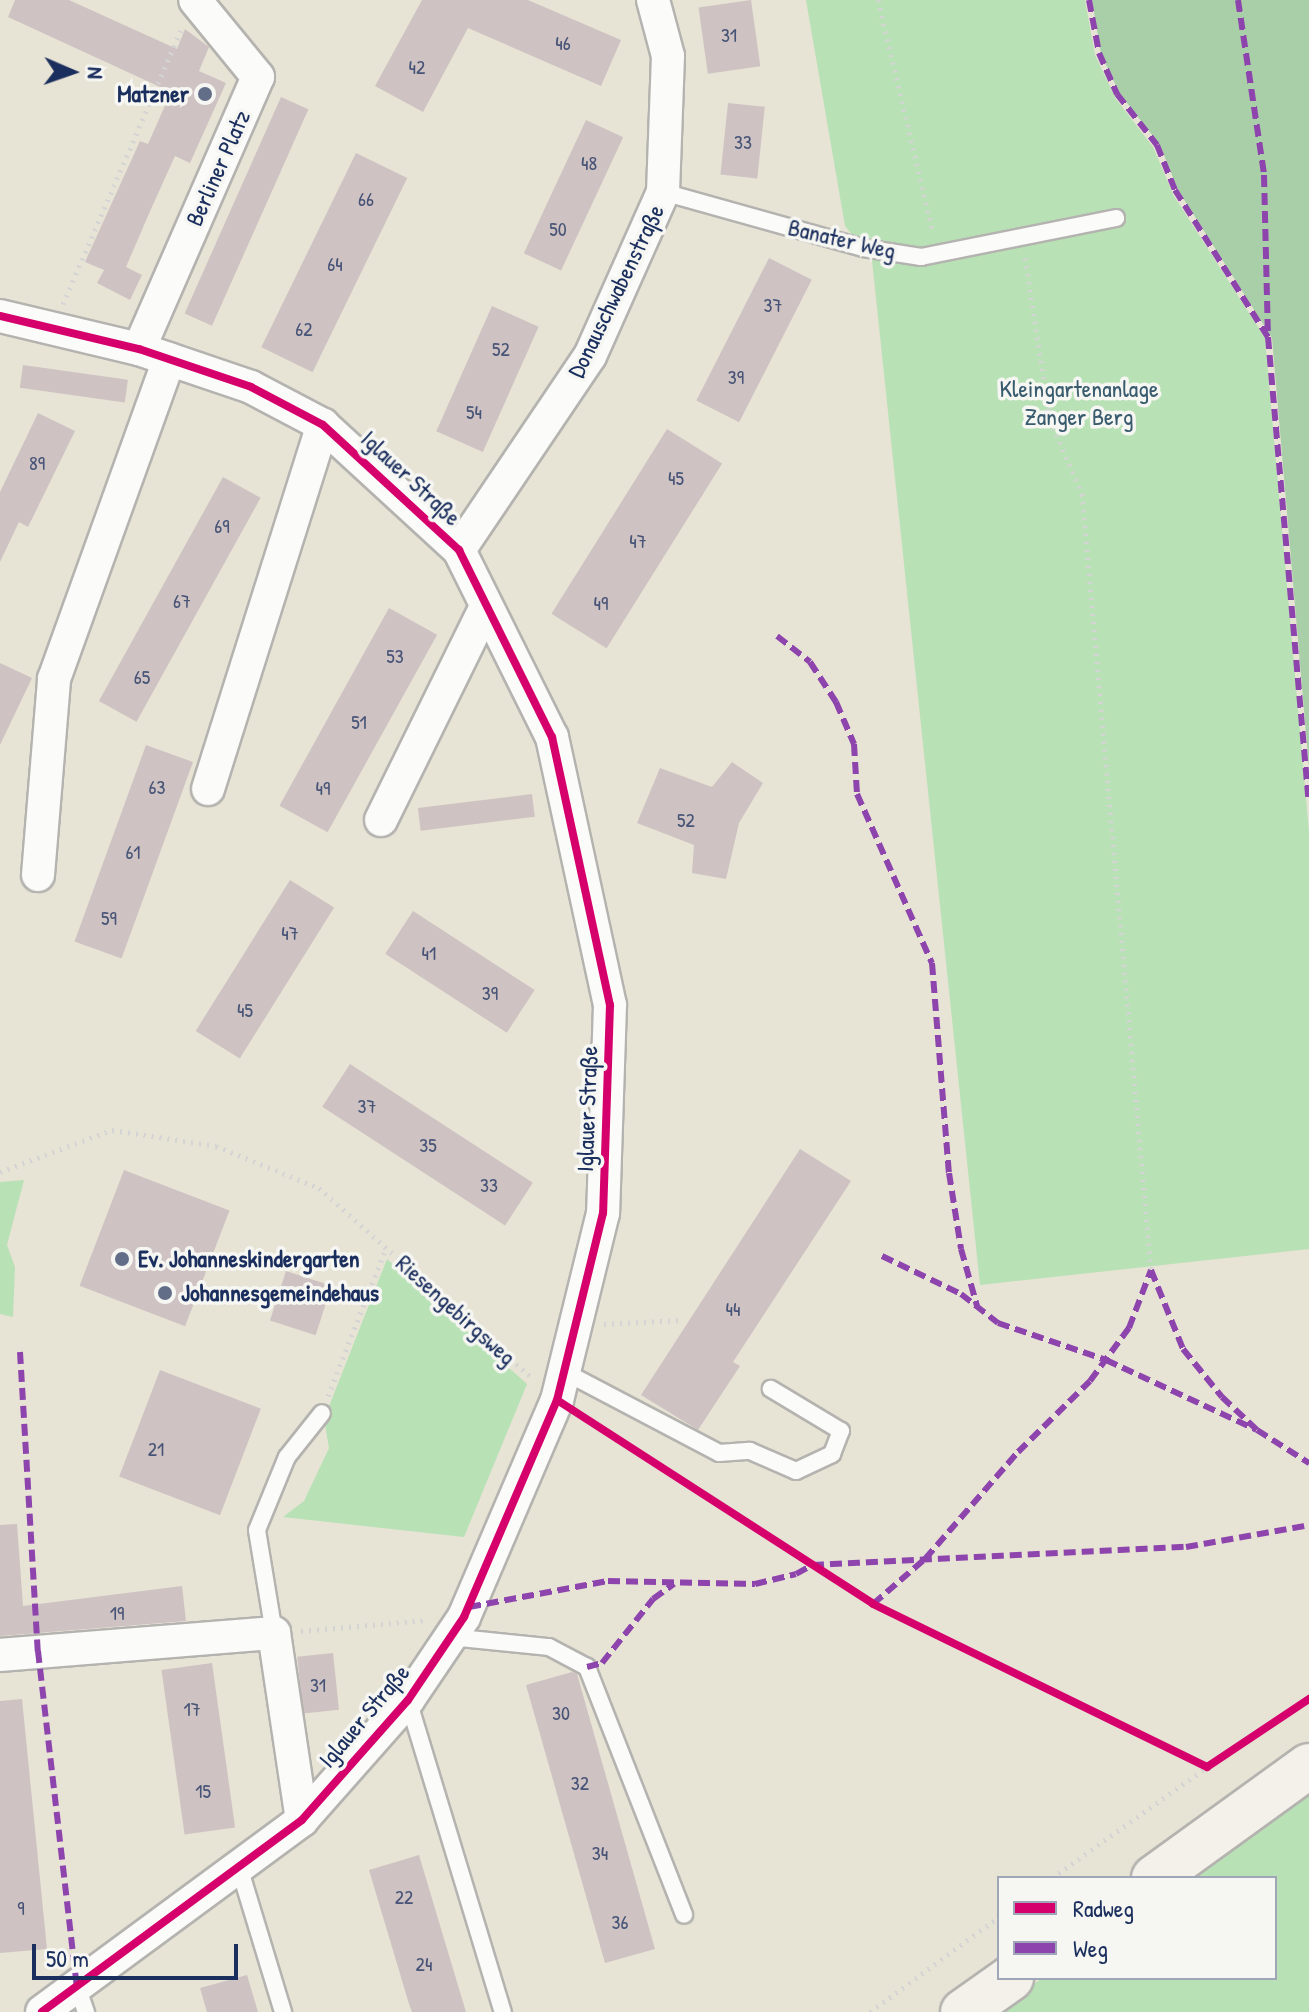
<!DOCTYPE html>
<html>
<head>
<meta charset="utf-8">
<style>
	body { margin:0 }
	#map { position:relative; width:1309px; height:2012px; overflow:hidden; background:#e7e3d5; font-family:"Patrick Hand",sans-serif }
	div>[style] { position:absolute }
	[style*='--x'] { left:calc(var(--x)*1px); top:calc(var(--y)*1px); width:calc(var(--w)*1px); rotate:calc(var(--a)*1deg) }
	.green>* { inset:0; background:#b8e1b6 }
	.forest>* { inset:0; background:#a8cfa8 }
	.building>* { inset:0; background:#cec3c2; transform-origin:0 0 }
	.path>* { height:5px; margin-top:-2.5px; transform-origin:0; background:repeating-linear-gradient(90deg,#d3d4d3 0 2px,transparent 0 8px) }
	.roads { filter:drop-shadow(2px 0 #b4b3af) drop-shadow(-2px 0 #b4b3af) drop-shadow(0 2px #b4b3af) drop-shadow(0 -2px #b4b3af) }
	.lane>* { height:16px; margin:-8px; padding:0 8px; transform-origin:8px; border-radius:8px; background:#fbfbf9 }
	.street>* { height:32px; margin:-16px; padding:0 16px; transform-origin:16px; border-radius:16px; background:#fbfbf9 }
	.secondary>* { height:44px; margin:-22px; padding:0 22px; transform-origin:22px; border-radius:22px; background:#f3f1ea }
	.quiet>* { height:6px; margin-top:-3px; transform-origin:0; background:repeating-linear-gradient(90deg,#8e44ad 0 12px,transparent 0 18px) }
	.cycleway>* { height:8px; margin:-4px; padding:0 4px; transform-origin:4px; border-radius:4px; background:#d6006c }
	.dots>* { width:22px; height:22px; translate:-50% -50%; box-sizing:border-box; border:4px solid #f6f6f2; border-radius:50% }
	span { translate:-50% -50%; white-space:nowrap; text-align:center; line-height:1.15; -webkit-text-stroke:7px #f6f6f2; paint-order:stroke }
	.number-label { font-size:20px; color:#485477 }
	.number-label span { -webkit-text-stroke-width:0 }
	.poi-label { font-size:24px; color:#1b2f5e; font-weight:700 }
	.right { translate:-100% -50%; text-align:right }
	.left { translate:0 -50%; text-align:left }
	.street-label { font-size:24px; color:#1b2f5e }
	.park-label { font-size:24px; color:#385b6e }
	.legend { position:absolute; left:997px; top:1876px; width:280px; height:104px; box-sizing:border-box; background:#f6f6f2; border:2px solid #9ea6b7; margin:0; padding:10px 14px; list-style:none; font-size:24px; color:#1b2f5e }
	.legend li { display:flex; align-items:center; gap:16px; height:40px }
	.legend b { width:40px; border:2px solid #9ea6b7 }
	.north { position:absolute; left:32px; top:32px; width:80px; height:80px; -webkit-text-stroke:6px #f6f6f2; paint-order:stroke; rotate:92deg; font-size:22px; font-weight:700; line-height:32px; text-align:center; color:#1b2f5e }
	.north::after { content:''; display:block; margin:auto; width:28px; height:36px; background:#1b2f5e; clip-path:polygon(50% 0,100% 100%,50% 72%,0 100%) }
	.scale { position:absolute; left:32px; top:1944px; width:206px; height:36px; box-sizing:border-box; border:4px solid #1b2f5e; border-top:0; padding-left:10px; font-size:24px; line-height:28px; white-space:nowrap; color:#1b2f5e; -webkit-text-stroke:6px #f6f6f2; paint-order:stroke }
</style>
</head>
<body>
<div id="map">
	<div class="green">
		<div style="clip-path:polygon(806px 0,1085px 0,1095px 55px,1116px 99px,1153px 147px,1174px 196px,1265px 338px,1309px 832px,1309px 1249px,980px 1285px,872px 260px,845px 226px)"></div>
		<div style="clip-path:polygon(24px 1180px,7px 1245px,15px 1267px,13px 1317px,0 1314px,0 1182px)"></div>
		<div style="clip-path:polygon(387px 1259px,527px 1384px,464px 1537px,283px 1517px,304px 1501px,329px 1448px,324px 1419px)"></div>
		<div style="clip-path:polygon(1309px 1788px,1309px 2012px,996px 2012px,1042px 1978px,1275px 1978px,1275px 1878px,1182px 1878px)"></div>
	</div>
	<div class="forest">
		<div style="clip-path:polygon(1092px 0,1309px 0,1309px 768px,1272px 338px,1178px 190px,1160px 145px,1120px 94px,1101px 54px)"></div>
	</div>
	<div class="building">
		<div style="clip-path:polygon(15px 0,69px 0,177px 49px,185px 29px,209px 47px,199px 71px,226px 83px,190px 163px,175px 156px,151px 209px,126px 267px,142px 275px,130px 300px,97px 283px,104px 270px,85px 262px,140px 141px,148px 144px,171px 92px,8px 17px)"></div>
		<div style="clip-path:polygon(422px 0,528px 0,621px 40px,601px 86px,468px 28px,423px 112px,375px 86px)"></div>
		<div style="left:751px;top:0;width:67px;height:53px;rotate:82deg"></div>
		<div style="left:281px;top:97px;width:30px;height:237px;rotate:24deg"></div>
		<div style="left:728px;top:103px;width:37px;height:72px;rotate:6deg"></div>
		<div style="left:586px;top:120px;width:41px;height:147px;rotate:25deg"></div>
		<div style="left:356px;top:153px;width:57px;height:216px;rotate:26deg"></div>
		<div style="left:769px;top:258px;width:48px;height:160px;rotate:27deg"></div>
		<div style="left:492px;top:306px;width:51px;height:137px;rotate:24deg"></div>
		<div style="left:23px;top:365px;width:106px;height:23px;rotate:8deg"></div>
		<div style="clip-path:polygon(38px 413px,75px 431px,28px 527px,19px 522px,0 562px,0 492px)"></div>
		<div style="left:667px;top:429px;width:65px;height:218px;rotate:32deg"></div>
		<div style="left:223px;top:477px;width:43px;height:256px;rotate:29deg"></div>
		<div style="left:389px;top:608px;width:55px;height:226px;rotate:29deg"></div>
		<div style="clip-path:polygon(0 663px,32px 678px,0 745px)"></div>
		<div style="left:146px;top:745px;width:50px;height:209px;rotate:20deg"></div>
		<div style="clip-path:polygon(732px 762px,763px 783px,739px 823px,726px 879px,692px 873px,694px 845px,637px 823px,660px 768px,712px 787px)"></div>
		<div style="left:532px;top:794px;width:23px;height:115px;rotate:83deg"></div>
		<div style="left:290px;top:880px;width:52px;height:178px;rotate:32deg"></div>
		<div style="left:413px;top:911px;width:145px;height:51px;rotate:33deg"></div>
		<div style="left:350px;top:1064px;width:218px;height:51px;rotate:33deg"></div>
		<div style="clip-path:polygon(800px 1149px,851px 1181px,733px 1362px,740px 1366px,698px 1430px,641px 1395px)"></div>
		<div style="left:124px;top:1170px;width:113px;height:124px;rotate:21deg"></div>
		<div style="left:286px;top:1271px;width:48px;height:52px;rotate:18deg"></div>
		<div style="left:160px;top:1370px;width:108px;height:114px;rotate:21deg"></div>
		<div style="clip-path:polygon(17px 1524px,23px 1606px,182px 1586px,186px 1621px,0 1636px,0 1525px)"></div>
		<div style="left:333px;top:1653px;width:57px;height:36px;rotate:84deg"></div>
		<div style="left:212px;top:1663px;width:166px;height:51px;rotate:82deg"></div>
		<div style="clip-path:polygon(572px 1672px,577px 1674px,655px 1949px,605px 1963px,526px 1685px)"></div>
		<div style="clip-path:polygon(22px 1699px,47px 1949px,0 1953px,0 1701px)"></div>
		<div style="clip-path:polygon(419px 1855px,439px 1922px,466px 2012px,412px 2012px,409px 2004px,369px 1870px)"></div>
		<div style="clip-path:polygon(247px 1975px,258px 2012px,207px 2012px,200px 1988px)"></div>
	</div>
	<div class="path">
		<div style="--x:878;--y:0;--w:239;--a:76.7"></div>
		<div style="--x:1025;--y:258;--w:164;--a:81.2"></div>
		<div style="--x:1050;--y:420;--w:81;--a:66.6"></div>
		<div style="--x:1082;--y:494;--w:779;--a:84.92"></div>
		<div style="--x:63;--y:304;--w:298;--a:-66.7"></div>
		<div style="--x:0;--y:1172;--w:120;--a:-20.6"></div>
		<div style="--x:112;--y:1130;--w:105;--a:8.7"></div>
		<div style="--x:216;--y:1146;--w:111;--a:22.2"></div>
		<div style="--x:319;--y:1188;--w:285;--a:41.7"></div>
		<div style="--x:604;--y:1324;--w:77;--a:-3"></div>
		<div style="--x:328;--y:1396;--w:159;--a:-68.6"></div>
		<div style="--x:301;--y:1631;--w:126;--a:-5"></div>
		<div style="--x:1052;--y:1878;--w:191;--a:-35.6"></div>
		<div style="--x:870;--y:2012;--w:160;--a:-36.4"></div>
	</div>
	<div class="roads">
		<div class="lane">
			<div style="--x:663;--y:192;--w:208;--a:15.6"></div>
			<div style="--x:863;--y:248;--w:59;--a:8.8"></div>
			<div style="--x:921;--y:257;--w:199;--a:-11.3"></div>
			<div style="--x:563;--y:1371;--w:176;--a:27.7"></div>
			<div style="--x:719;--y:1453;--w:31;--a:-4"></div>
			<div style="--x:750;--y:1451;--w:50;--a:23.5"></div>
			<div style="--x:796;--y:1471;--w:40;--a:-25"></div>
			<div style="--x:832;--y:1454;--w:25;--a:-69"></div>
			<div style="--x:841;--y:1431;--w:82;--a:-149"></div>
			<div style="--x:274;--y:1633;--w:104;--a:-99.4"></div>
			<div style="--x:257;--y:1530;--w:79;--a:-67.7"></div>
			<div style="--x:287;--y:1457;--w:56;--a:-51.5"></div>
			<div style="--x:450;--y:1637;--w:100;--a:5.8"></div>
			<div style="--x:549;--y:1647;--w:43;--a:27.8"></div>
			<div style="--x:587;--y:1667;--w:266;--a:68.6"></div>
			<div style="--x:408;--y:1700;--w:326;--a:73.1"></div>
			<div style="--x:239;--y:1867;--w:152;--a:73.1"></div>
			<div style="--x:77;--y:1986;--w:28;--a:71"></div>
		</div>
		<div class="street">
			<div style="--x:0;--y:316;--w:143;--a:13.4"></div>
			<div style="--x:139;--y:349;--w:118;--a:18.7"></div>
			<div style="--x:251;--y:387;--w:81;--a:27.8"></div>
			<div style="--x:323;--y:425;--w:185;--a:42.6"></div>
			<div style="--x:459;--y:550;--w:209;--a:63.6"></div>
			<div style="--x:552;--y:737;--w:274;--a:77.8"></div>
			<div style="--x:610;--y:1005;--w:208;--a:91.9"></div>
			<div style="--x:603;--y:1213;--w:193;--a:103.8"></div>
			<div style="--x:557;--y:1400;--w:236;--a:113.2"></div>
			<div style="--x:464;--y:1617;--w:100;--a:124"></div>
			<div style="--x:408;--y:1700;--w:160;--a:131.5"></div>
			<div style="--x:302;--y:1820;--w:323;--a:143.6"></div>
			<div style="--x:139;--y:349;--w:297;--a:-66.4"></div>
			<div style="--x:258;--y:77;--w:99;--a:-129.3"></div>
			<div style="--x:459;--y:550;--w:234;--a:-56"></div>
			<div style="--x:590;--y:356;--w:180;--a:-66"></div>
			<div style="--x:663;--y:192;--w:136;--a:-87.9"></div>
			<div style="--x:668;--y:56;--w:58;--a:-105"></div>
			<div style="--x:208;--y:789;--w:382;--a:-72.5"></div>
			<div style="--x:381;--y:820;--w:237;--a:-63.8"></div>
			<div style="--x:38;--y:875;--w:197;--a:-85.3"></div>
			<div style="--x:54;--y:679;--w:340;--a:-70.2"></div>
			<div style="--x:0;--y:1655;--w:275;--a:-4.6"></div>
			<div style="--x:274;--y:1633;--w:189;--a:81.5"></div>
		</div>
		<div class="secondary">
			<div style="--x:1154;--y:1878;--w:191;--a:-35.9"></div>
			<div style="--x:963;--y:2012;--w:59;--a:-35.3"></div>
		</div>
	</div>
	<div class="quiet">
		<div style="--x:1089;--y:0;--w:54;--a:79.3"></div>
		<div style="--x:1099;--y:53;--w:45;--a:66.3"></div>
		<div style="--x:1117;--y:94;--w:65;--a:51.9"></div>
		<div style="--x:1157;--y:145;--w:48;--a:68.2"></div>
		<div style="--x:1175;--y:190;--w:174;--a:57.7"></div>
		<div style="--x:1268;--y:337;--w:466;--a:85"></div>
		<div style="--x:1238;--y:0;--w:177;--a:81.5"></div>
		<div style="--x:1264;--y:175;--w:162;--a:88.6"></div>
		<div style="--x:777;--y:636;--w:42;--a:38.2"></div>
		<div style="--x:810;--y:662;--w:48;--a:57"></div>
		<div style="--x:836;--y:702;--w:46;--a:66.8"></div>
		<div style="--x:854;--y:744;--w:50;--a:86.6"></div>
		<div style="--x:857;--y:794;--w:185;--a:66.1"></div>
		<div style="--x:932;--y:963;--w:211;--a:85.4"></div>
		<div style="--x:949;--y:1173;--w:77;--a:81"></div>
		<div style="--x:961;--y:1249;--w:59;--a:74.3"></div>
		<div style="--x:882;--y:1256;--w:88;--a:25.7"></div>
		<div style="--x:961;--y:1294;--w:47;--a:38.1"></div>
		<div style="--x:998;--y:1323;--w:114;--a:18.9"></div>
		<div style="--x:1106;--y:1360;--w:166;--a:24.9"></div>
		<div style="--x:1151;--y:1270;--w:85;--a:67.9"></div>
		<div style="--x:1183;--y:1349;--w:62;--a:50.9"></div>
		<div style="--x:1222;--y:1397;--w:48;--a:43.3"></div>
		<div style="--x:1257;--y:1430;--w:62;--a:32.4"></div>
		<div style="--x:20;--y:1352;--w:300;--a:86.6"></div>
		<div style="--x:38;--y:1651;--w:337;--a:83.4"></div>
		<div style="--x:873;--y:1604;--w:69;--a:-40.9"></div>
		<div style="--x:925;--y:1559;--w:142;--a:-49"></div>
		<div style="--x:1018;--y:1452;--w:101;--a:-44.6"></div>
		<div style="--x:1090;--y:1381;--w:66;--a:-53.7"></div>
		<div style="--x:1129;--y:1328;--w:62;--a:-69.2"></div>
		<div style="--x:469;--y:1607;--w:141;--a:-10.6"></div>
		<div style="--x:608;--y:1581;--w:147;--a:1.2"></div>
		<div style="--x:755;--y:1584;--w:42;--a:-13.7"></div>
		<div style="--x:796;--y:1574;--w:18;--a:-29"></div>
		<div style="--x:812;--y:1565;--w:374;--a:-2.8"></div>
		<div style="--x:1186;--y:1547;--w:125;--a:-10.1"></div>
		<div style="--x:587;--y:1667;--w:16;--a:-15"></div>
		<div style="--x:602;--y:1663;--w:82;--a:-51.4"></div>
		<div style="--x:653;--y:1599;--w:26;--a:-36"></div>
	</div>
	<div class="cycleway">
		<div style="--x:0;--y:316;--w:143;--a:13.4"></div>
		<div style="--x:139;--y:349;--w:118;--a:18.7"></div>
		<div style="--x:251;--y:387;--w:81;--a:27.8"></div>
		<div style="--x:323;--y:425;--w:185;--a:42.6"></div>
		<div style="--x:459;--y:550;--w:209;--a:63.6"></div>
		<div style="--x:552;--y:737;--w:274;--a:77.8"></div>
		<div style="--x:610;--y:1005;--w:208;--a:91.9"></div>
		<div style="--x:603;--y:1213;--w:193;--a:103.8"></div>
		<div style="--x:557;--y:1400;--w:236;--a:113.2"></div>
		<div style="--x:464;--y:1617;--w:100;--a:124"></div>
		<div style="--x:408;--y:1700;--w:160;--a:131.5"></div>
		<div style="--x:302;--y:1820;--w:323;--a:143.6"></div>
		<div style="--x:557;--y:1400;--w:376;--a:32.8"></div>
		<div style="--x:873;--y:1604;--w:372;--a:26"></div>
		<div style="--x:1207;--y:1767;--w:123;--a:-33.7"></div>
	</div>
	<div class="dots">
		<div style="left:205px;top:94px;background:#626e88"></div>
		<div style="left:122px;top:1259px;background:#626e88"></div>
		<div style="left:165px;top:1293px;background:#626e88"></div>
	</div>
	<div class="number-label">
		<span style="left:729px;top:34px">31</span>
		<span style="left:563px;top:42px">46</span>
		<span style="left:417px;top:66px">42</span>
		<span style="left:743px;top:141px">33</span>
		<span style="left:589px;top:162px">48</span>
		<span style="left:366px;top:198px">66</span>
		<span style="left:558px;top:228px">50</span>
		<span style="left:335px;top:263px">64</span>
		<span style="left:773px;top:304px">37</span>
		<span style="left:304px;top:328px">62</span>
		<span style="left:501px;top:348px">52</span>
		<span style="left:736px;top:376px">39</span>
		<span style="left:474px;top:411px">54</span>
		<span style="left:37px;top:462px">89</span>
		<span style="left:676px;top:477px">45</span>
		<span style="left:222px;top:525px">69</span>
		<span style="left:638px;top:540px">47</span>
		<span style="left:182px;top:600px">67</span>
		<span style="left:601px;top:602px">49</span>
		<span style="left:395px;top:655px">53</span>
		<span style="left:142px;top:676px">65</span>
		<span style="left:359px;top:721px">51</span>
		<span style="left:157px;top:786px">63</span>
		<span style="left:323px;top:787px">49</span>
		<span style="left:686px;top:819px">52</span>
		<span style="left:133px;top:851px">61</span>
		<span style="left:109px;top:917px">59</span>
		<span style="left:290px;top:932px">47</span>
		<span style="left:429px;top:952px">41</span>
		<span style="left:490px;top:992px">39</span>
		<span style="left:245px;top:1009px">45</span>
		<span style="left:367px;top:1105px">37</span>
		<span style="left:428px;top:1144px">35</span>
		<span style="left:489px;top:1184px">33</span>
		<span style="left:733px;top:1308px">44</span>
		<span style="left:156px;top:1448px">21</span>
		<span style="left:117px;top:1612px">19</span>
		<span style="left:318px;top:1684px">31</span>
		<span style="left:192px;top:1708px">17</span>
		<span style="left:561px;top:1712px">30</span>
		<span style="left:580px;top:1782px">32</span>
		<span style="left:203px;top:1790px">15</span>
		<span style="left:600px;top:1852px">34</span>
		<span style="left:404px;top:1896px">22</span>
		<span style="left:21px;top:1907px">9</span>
		<span style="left:620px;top:1921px">36</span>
		<span style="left:424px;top:1963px">24</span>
	</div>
	<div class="poi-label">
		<span class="right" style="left:189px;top:94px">Matzner</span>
		<span class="left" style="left:138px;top:1259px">Ev. Johanneskindergarten</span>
		<span class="left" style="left:181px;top:1293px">Johannesgemeindehaus</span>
	</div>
	<div class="street-label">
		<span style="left:218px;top:168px;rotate:-66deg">Berliner Platz</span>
		<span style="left:842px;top:239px;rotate:13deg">Banater Weg</span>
		<span style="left:616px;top:291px;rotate:-64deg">Donauschwabenstraße</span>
		<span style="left:411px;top:478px;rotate:43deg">Iglauer Straße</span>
		<span style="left:587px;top:1109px;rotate:-88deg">Iglauer Straße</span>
		<span style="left:456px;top:1310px;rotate:42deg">Riesengebirgsweg</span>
		<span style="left:364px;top:1716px;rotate:-50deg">Iglauer Straße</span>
	</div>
	<div class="park-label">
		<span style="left:1079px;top:403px">Kleingartenanlage<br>Zanger Berg</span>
	</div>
	<ul class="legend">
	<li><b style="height:10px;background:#d6006c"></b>Radweg</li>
	<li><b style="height:10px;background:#8e44ad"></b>Weg</li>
	</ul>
	<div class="north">N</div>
	<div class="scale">50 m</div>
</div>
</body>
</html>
